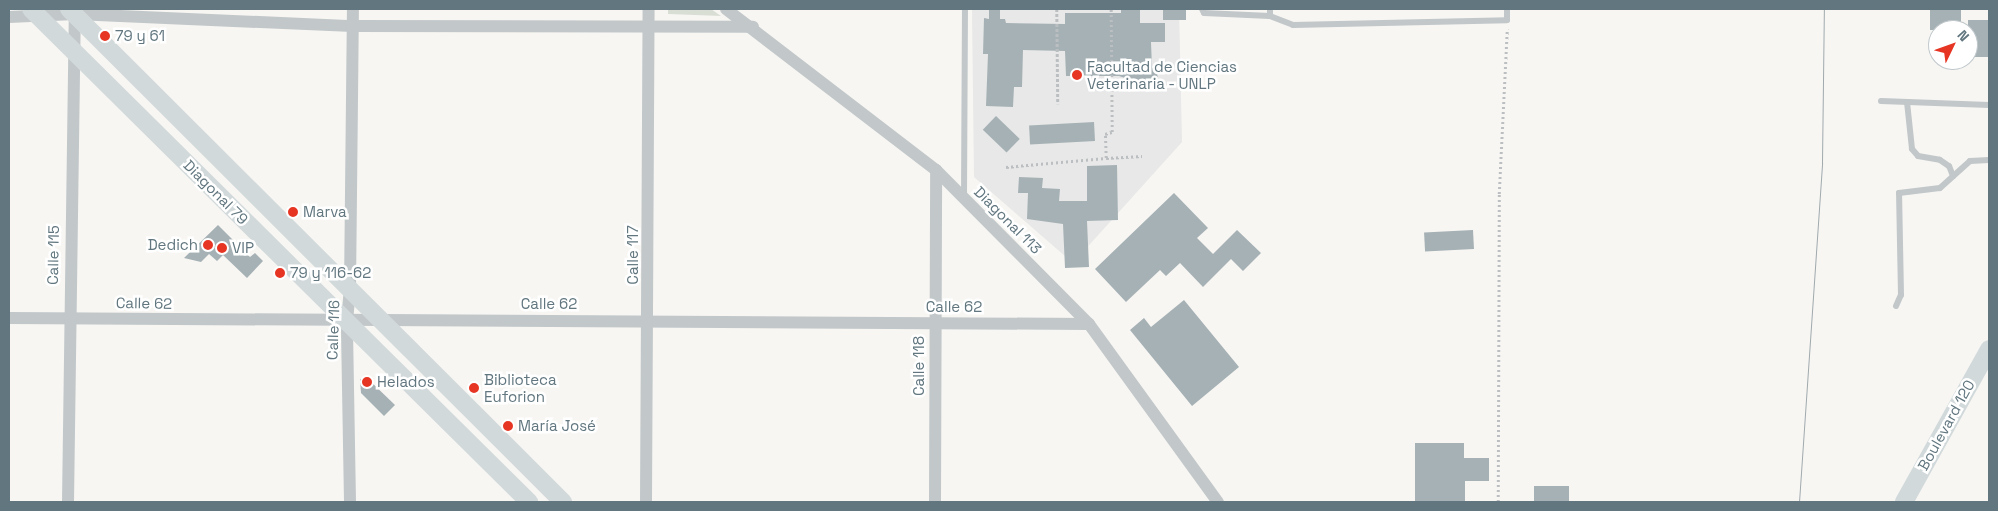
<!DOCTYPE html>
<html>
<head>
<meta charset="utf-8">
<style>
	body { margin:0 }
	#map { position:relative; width:1998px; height:511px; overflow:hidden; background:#f7f6f3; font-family:"Space Grotesk",sans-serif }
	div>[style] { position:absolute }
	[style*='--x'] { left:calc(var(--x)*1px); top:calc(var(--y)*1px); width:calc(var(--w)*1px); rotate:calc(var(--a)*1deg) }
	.built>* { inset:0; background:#e7e8e7 }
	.green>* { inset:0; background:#d9ded4 }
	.building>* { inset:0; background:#a6b1b5; transform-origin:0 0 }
	.path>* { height:2.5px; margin-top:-1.25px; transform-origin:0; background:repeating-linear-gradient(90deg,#bcbfc1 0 2.5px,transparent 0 5px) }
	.lane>* { height:6px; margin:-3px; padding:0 3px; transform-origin:3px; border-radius:3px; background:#c2c7c9 }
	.street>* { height:12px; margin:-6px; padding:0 6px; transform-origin:6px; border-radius:6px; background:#c2c7c9 }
	.secondary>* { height:18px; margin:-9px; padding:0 9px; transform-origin:9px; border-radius:9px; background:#d2d9db }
	.tram>* { height:1px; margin:-0.5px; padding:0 0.5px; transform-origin:0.5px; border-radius:0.5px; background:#a0a9ad }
	.dots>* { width:14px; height:14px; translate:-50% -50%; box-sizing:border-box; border:2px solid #fff; border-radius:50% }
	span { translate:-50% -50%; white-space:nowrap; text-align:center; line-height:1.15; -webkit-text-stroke:5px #fff; paint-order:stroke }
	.poi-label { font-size:15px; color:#61767f }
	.left { translate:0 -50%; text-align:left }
	.right { translate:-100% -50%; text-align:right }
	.street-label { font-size:15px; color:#61767f }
	.frame { position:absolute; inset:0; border:10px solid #61767f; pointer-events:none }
	.north { position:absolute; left:1928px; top:20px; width:50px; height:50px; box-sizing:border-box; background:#fff; border:1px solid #c0c8cc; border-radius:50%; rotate:48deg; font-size:14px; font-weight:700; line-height:20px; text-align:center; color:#61767f }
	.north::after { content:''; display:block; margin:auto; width:18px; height:22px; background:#e73523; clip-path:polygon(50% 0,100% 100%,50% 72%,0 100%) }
</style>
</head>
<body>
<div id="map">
	<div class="built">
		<div style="clip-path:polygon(972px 9px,1179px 9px,1182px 142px,1073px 263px,974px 177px)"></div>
	</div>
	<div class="green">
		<div style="clip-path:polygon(668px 9px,711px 9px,721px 16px,668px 14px)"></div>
	</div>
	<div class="building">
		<div style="clip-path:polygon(989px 9px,1000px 9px,1000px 19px,1005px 19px,1006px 23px,1065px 24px,1065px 13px,1121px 13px,1121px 9px,1140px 9px,1140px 23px,1165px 23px,1165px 42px,1151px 42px,1152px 68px,1157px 68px,1158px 85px,1125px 85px,1125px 78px,1119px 76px,1066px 76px,1065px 51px,1023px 50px,1022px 87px,1014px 87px,1013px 107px,986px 106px,988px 54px,983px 54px,984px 18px,989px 19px)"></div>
		<div style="left:1163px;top:9px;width:23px;height:11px"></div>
		<div style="left:1930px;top:9px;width:31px;height:21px"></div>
		<div style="left:1968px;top:20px;width:21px;height:37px"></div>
		<div style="left:996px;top:116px;width:33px;height:19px;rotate:44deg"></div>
		<div style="left:1094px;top:122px;width:19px;height:65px;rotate:87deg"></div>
		<div style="clip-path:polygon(1117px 165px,1118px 220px,1087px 221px,1089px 267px,1065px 268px,1063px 224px,1027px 219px,1028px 193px,1018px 193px,1019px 177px,1043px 178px,1042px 188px,1060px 189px,1059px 201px,1087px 201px,1087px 166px)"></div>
		<div style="clip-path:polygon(1174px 193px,1208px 228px,1197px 238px,1213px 254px,1237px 230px,1261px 253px,1243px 271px,1231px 259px,1203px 287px,1180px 263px,1166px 276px,1160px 270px,1126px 302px,1095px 269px)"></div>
		<div style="clip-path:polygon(218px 225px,250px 257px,255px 253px,263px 261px,247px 278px,223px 255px,217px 261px,209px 254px,201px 262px,184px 258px)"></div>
		<div style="left:1473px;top:230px;width:19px;height:49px;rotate:87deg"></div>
		<div style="clip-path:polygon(1184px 300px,1239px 367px,1192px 406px,1130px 330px,1144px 318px,1151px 327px)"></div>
		<div style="clip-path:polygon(367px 378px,395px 405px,384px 416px,361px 393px,360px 379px)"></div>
		<div style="clip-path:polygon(1415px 443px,1464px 443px,1464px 458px,1489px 458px,1489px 481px,1465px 481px,1465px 502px,1415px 502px)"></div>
		<div style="left:1534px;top:486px;width:35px;height:16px"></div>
	</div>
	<div class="path">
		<div style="--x:1057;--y:9;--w:95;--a:89.4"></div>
		<div style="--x:1106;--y:158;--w:36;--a:-3"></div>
		<div style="--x:1006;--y:167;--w:100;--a:-5.1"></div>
		<div style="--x:1106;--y:158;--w:24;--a:-92"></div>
		<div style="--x:1105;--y:134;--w:7;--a:-16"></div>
		<div style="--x:1112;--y:132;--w:123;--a:-90.5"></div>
		<div style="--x:1498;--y:502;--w:308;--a:-89.8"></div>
		<div style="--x:1499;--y:194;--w:165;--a:-87.2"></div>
	</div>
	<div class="lane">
		<div style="--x:1202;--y:9;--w:4;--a:63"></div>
		<div style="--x:1204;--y:13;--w:66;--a:2.6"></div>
		<div style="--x:1270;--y:16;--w:7;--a:-90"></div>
		<div style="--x:1270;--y:16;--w:25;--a:21"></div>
		<div style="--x:1293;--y:25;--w:214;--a:-1.3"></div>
		<div style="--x:1507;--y:20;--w:11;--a:-90"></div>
		<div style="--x:1881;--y:101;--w:108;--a:2.1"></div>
		<div style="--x:1907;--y:102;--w:47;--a:83.9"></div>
		<div style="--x:1912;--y:149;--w:9;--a:49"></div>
		<div style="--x:1918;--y:156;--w:22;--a:10"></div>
		<div style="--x:1940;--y:160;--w:11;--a:34"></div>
		<div style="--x:1949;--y:166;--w:11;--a:68"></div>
		<div style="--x:964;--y:197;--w:188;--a:-89.7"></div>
		<div style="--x:1896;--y:306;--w:12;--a:-66"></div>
		<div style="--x:1901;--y:295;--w:102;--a:-91.1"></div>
		<div style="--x:1899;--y:193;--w:41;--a:-7"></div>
		<div style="--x:1940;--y:188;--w:40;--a:-42"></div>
		<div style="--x:1970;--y:161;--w:19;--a:-3"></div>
	</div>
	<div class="street">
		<div style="--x:726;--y:9;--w:265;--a:37.5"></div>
		<div style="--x:936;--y:170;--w:217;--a:45.2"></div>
		<div style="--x:1089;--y:324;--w:220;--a:54.1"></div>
		<div style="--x:9;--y:17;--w:66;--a:-2.6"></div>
		<div style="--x:75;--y:14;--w:278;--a:2.5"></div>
		<div style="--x:353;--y:26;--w:400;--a:0.1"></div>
		<div style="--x:9;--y:318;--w:1080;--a:0.32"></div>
		<div style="--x:68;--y:502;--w:492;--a:-89.2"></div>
		<div style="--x:350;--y:502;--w:180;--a:-91"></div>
		<div style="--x:347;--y:322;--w:33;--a:-85"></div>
		<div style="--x:350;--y:289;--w:280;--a:-89.4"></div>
		<div style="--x:646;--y:502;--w:493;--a:-89.7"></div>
		<div style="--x:935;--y:502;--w:332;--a:-89.8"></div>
	</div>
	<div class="secondary">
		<div style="--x:31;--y:9;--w:701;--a:44.71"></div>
		<div style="--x:69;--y:9;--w:698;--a:44.94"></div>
		<div style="--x:1904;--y:502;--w:175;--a:-60.9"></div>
	</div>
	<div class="tram">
		<div style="--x:1799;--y:502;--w:340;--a:-86.1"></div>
		<div style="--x:1822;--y:163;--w:154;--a:-89.3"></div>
	</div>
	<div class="dots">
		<div style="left:105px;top:36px;background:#e73523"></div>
		<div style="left:1077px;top:75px;background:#e73523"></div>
		<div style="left:293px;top:212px;background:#e73523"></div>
		<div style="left:208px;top:245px;background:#e73523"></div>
		<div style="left:222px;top:248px;background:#e73523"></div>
		<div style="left:280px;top:273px;background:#e73523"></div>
		<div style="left:367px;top:382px;background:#e73523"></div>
		<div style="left:474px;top:388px;background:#e73523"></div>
		<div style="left:508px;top:426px;background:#e73523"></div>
	</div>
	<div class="poi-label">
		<span class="left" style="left:115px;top:36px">79 y 61</span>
		<span class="left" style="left:1087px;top:75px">Facultad de Ciencias<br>Veterinaria - UNLP</span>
		<span class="left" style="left:303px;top:212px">Marva</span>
		<span class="right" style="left:198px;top:245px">Dedich</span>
		<span class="left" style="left:232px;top:248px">VIP</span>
		<span class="left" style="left:290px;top:273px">79 y 116-62</span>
		<span class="left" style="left:484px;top:388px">Biblioteca<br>Euforion</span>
		<span class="left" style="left:377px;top:382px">Helados</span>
		<span class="left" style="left:518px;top:426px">María José</span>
	</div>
	<div class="street-label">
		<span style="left:216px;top:192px;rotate:45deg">Diagonal 79</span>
		<span style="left:1008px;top:220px;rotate:45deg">Diagonal 113</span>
		<span style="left:53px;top:255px;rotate:-89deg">Calle 115</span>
		<span style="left:633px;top:255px;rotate:-90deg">Calle 117</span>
		<span style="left:144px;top:303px;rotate:1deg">Calle 62</span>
		<span style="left:549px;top:304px">Calle 62</span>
		<span style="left:954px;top:307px">Calle 62</span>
		<span style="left:333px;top:330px;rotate:-88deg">Calle 116</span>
		<span style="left:919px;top:366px;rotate:-90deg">Calle 118</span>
		<span style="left:1946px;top:425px;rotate:-61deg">Boulevard 120</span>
	</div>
	<div class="frame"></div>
	<div class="north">N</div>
</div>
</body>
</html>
